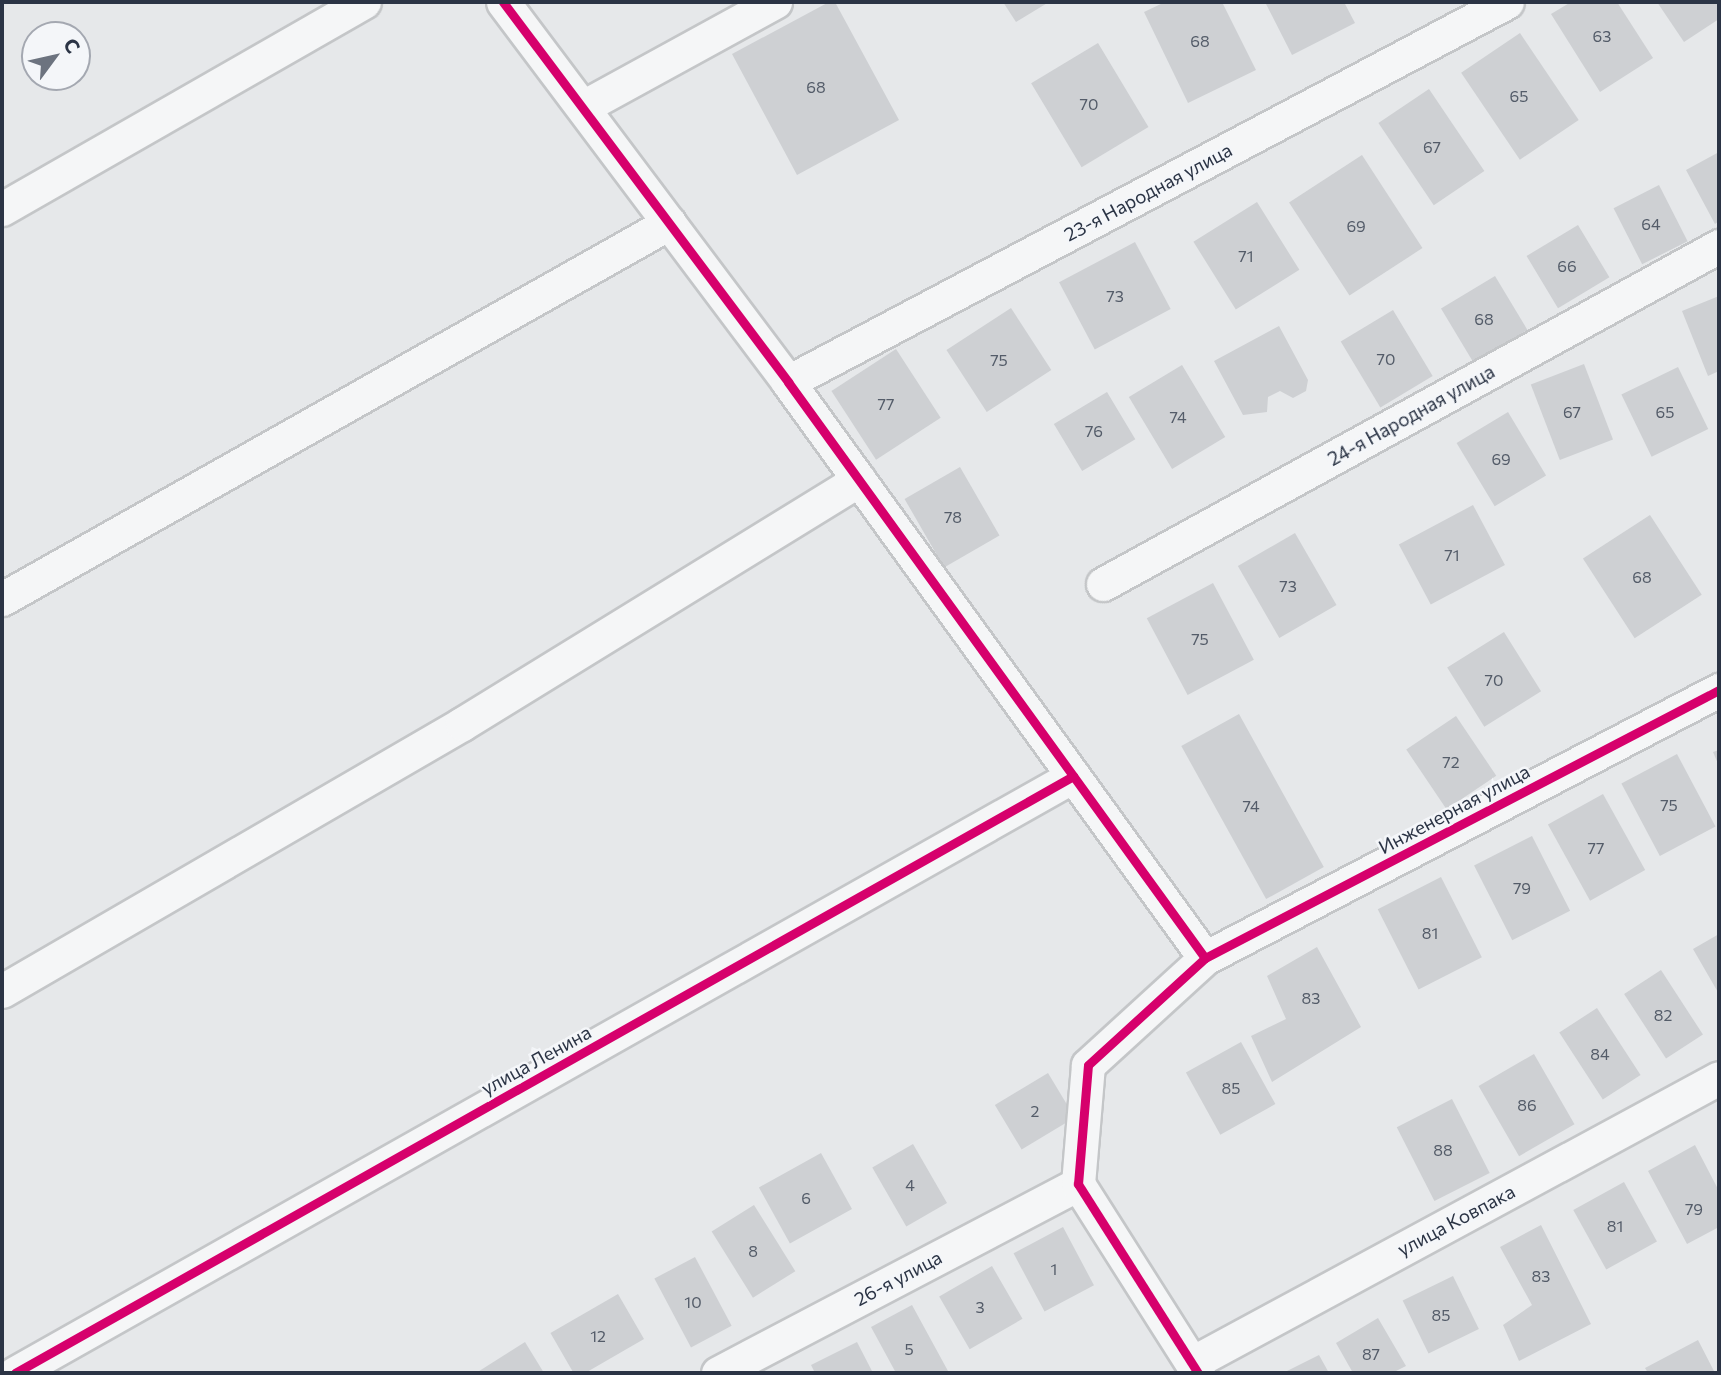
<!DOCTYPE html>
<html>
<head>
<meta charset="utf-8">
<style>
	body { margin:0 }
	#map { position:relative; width:1721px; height:1375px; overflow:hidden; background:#e6e8ea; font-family:Commissioner,sans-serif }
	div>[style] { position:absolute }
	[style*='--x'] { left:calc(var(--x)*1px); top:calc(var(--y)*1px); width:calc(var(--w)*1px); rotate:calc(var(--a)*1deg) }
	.building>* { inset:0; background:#ced0d3; transform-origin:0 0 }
	.roads { filter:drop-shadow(2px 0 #c4c6c8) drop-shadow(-2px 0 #c4c6c8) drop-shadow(0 2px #c4c6c8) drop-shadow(0 -2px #c4c6c8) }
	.minor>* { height:33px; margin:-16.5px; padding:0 16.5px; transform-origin:16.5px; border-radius:16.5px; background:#f5f6f7 }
	.cycleway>* { height:9px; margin:-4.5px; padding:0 4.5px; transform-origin:4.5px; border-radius:4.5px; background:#d6006c }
	span { translate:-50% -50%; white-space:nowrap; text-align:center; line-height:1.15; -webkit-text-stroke:5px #f4f6f9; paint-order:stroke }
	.number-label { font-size:16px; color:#545c69 }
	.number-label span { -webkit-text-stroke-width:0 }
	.street-label { font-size:19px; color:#2b3445 }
	.frame { position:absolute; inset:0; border:4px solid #2b3445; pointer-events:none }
	.north { position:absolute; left:21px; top:21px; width:70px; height:70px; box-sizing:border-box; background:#f4f6f9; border:2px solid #a4a8b1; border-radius:50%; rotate:57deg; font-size:19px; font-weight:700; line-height:28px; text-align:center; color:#2b3445 }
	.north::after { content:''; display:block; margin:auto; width:24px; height:32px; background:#6c737f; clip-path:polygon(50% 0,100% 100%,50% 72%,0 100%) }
</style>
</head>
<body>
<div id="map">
	<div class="building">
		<div style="clip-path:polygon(829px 2px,835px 2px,899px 120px,797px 175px,732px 54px)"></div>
		<div style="clip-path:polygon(1003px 2px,1049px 2px,1016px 22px)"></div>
		<div style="clip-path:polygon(1165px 2px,1222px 2px,1256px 70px,1188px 103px,1144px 12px)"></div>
		<div style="clip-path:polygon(1265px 2px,1344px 2px,1355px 23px,1292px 55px)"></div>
		<div style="clip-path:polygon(1571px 2px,1617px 2px,1653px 58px,1600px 92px,1551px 14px)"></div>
		<div style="clip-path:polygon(1657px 2px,1719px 2px,1719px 19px,1684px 42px)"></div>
		<div style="left:1520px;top:33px;width:105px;height:71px;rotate:56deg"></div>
		<div style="left:1098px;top:43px;width:98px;height:78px;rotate:59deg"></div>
		<div style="left:1429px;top:89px;width:99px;height:61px;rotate:56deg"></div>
		<div style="clip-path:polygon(1719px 152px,1719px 221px,1715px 224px,1686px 170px)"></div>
		<div style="left:1362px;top:155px;width:111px;height:87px;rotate:57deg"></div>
		<div style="left:1659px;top:185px;width:63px;height:51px;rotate:63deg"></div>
		<div style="left:1257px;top:202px;width:80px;height:75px;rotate:58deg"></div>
		<div style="left:1578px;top:225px;width:61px;height:60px;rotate:59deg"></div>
		<div style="left:1135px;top:242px;width:76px;height:86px;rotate:62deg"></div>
		<div style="left:1495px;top:276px;width:63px;height:63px;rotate:59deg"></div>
		<div style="clip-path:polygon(1719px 296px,1719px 371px,1708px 376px,1682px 311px)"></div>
		<div style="left:1011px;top:308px;width:74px;height:77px;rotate:57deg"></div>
		<div style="left:1393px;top:310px;width:77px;height:61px;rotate:59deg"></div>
		<div style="clip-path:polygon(1279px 326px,1308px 380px,1306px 391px,1293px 398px,1280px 391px,1268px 397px,1267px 412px,1243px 415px,1214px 361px)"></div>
		<div style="left:896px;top:349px;width:82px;height:77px;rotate:57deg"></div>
		<div style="left:1584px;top:364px;width:81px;height:57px;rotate:69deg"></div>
		<div style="left:1182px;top:365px;width:84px;height:62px;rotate:59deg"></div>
		<div style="left:1678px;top:367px;width:69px;height:63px;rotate:64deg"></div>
		<div style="left:1107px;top:392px;width:55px;height:62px;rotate:59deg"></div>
		<div style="left:1508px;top:412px;width:74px;height:60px;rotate:59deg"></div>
		<div style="left:960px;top:467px;width:79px;height:64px;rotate:60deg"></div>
		<div style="left:1473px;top:505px;width:68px;height:84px;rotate:62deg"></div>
		<div style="left:1650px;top:515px;width:95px;height:80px;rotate:57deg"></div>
		<div style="left:1295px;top:533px;width:83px;height:66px;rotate:60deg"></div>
		<div style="left:1213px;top:583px;width:87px;height:75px;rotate:62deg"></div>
		<div style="left:1504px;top:632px;width:70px;height:67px;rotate:58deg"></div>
		<div style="left:1239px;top:714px;width:175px;height:66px;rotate:61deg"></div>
		<div style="left:1456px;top:716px;width:72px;height:60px;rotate:56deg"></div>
		<div style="clip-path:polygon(1719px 750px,1719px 766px,1713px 752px)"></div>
		<div style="left:1677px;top:754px;width:82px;height:63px;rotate:62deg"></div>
		<div style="left:1603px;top:794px;width:87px;height:63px;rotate:61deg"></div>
		<div style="left:1532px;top:836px;width:84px;height:65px;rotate:63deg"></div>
		<div style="left:1441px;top:877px;width:90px;height:71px;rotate:63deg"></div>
		<div style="clip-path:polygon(1719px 934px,1719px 994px,1693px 949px)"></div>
		<div style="clip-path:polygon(1317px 947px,1361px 1027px,1272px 1082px,1251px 1036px,1286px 1019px,1267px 976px)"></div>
		<div style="left:1661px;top:970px;width:77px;height:44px;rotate:57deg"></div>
		<div style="left:1597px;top:1008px;width:80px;height:45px;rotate:57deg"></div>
		<div style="left:1241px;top:1042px;width:71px;height:63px;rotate:61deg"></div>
		<div style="left:1534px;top:1054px;width:81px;height:64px;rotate:60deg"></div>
		<div style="left:1048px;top:1073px;width:52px;height:62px;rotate:59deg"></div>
		<div style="left:1452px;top:1099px;width:83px;height:62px;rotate:63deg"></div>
		<div style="left:913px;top:1144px;width:68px;height:47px;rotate:60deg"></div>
		<div style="clip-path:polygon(1695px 1145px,1719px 1191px,1719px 1227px,1687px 1244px,1648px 1171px)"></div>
		<div style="left:821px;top:1153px;width:64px;height:71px;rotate:61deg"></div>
		<div style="left:1624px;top:1182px;width:68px;height:58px;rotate:61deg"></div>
		<div style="left:754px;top:1205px;width:78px;height:50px;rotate:58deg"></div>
		<div style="clip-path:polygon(1541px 1225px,1591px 1324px,1519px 1361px,1503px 1325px,1532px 1305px,1500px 1247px)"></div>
		<div style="left:1063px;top:1227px;width:66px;height:56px;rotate:62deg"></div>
		<div style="left:695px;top:1257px;width:78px;height:46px;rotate:62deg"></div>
		<div style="left:992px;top:1266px;width:61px;height:61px;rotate:60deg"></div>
		<div style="left:1453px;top:1276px;width:59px;height:56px;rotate:64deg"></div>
		<div style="left:618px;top:1294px;width:52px;height:78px;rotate:60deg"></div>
		<div style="clip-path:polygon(912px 1305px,948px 1371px,943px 1373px,896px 1373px,871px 1327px)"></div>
		<div style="clip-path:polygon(1378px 1318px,1406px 1366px,1392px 1373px,1353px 1373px,1336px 1343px)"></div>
		<div style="clip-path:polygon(1698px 1340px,1715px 1373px,1648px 1373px,1645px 1368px)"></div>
		<div style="clip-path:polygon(525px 1342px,544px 1373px,476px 1373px)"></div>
		<div style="clip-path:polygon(857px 1342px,873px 1373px,815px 1373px,811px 1365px)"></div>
		<div style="clip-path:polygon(1319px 1355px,1329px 1373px,1283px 1373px)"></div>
	</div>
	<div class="roads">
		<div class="minor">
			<div style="--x:503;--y:2;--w:475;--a:53.1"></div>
			<div style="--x:788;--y:382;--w:711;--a:54.1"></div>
			<div style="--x:583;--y:107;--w:219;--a:-28.7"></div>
			<div style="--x:2;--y:209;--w:417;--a:-29.8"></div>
			<div style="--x:788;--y:382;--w:813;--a:-27.86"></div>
			<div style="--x:1103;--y:584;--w:703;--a:-28.75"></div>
			<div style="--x:2;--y:599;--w:766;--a:-29.41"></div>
			<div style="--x:2;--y:991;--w:532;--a:-30.13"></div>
			<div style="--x:462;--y:724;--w:466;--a:-31.6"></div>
			<div style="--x:1192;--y:1363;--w:599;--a:-28.4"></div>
			<div style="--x:15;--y:1373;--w:1215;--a:-29.43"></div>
			<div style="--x:718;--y:1373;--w:407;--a:-27.7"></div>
			<div style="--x:1198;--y:1373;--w:224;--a:-122.4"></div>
			<div style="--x:1078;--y:1184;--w:119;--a:-85.2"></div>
			<div style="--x:1088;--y:1065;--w:159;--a:-42.4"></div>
			<div style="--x:1205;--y:958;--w:580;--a:-27.54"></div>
		</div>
	</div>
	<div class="cycleway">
		<div style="--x:503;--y:2;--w:475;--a:53.1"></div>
		<div style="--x:788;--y:382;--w:711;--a:54.1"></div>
		<div style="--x:15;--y:1373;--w:1215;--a:-29.43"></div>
		<div style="--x:1198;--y:1373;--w:224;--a:-122.4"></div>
		<div style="--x:1078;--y:1184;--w:119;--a:-85.2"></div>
		<div style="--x:1088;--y:1065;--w:159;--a:-42.4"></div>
		<div style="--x:1205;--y:958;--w:580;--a:-27.54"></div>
	</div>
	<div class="number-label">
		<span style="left:1602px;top:36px">63</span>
		<span style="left:1200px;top:41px">68</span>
		<span style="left:816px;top:87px">68</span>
		<span style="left:1519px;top:96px">65</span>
		<span style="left:1089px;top:104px">70</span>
		<span style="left:1432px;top:147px">67</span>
		<span style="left:1651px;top:224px">64</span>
		<span style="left:1356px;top:226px">69</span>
		<span style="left:1246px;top:256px">71</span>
		<span style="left:1567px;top:266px">66</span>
		<span style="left:1115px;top:296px">73</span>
		<span style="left:1484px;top:319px">68</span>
		<span style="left:1386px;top:359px">70</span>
		<span style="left:999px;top:360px">75</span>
		<span style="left:886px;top:404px">77</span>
		<span style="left:1572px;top:412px">67</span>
		<span style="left:1665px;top:412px">65</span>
		<span style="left:1178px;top:417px">74</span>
		<span style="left:1094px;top:431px">76</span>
		<span style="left:1501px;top:459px">69</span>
		<span style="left:953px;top:517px">78</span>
		<span style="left:1452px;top:555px">71</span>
		<span style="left:1642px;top:577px">68</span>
		<span style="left:1288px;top:586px">73</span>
		<span style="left:1200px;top:639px">75</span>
		<span style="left:1494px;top:680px">70</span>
		<span style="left:1451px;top:762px">72</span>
		<span style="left:1669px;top:805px">75</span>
		<span style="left:1251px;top:806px">74</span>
		<span style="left:1596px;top:848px">77</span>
		<span style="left:1522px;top:888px">79</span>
		<span style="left:1430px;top:933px">81</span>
		<span style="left:1311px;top:998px">83</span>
		<span style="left:1663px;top:1015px">82</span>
		<span style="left:1600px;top:1054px">84</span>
		<span style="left:1231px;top:1088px">85</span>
		<span style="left:1527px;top:1105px">86</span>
		<span style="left:1035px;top:1111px">2</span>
		<span style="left:1443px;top:1150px">88</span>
		<span style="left:910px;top:1185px">4</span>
		<span style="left:806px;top:1198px">6</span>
		<span style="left:1694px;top:1209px">79</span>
		<span style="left:1615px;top:1226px">81</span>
		<span style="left:753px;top:1251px">8</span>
		<span style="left:1054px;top:1269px">1</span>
		<span style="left:1541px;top:1276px">83</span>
		<span style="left:693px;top:1302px">10</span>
		<span style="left:980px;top:1307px">3</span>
		<span style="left:1441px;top:1315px">85</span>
		<span style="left:598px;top:1336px">12</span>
		<span style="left:909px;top:1349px">5</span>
		<span style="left:1371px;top:1354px">87</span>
	</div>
	<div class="street-label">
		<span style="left:1148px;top:192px;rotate:-28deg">23-я Народная улица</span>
		<span style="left:1411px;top:415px;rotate:-29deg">24-я Народная улица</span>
		<span style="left:1454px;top:809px;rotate:-28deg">Инженерная улица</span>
		<span style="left:536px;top:1060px;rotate:-29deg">улица Ленина</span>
		<span style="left:1456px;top:1220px;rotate:-28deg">улица Ковпака</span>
		<span style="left:898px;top:1278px;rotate:-28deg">26-я улица</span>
	</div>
	<div class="frame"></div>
	<div class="north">С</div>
</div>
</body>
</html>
